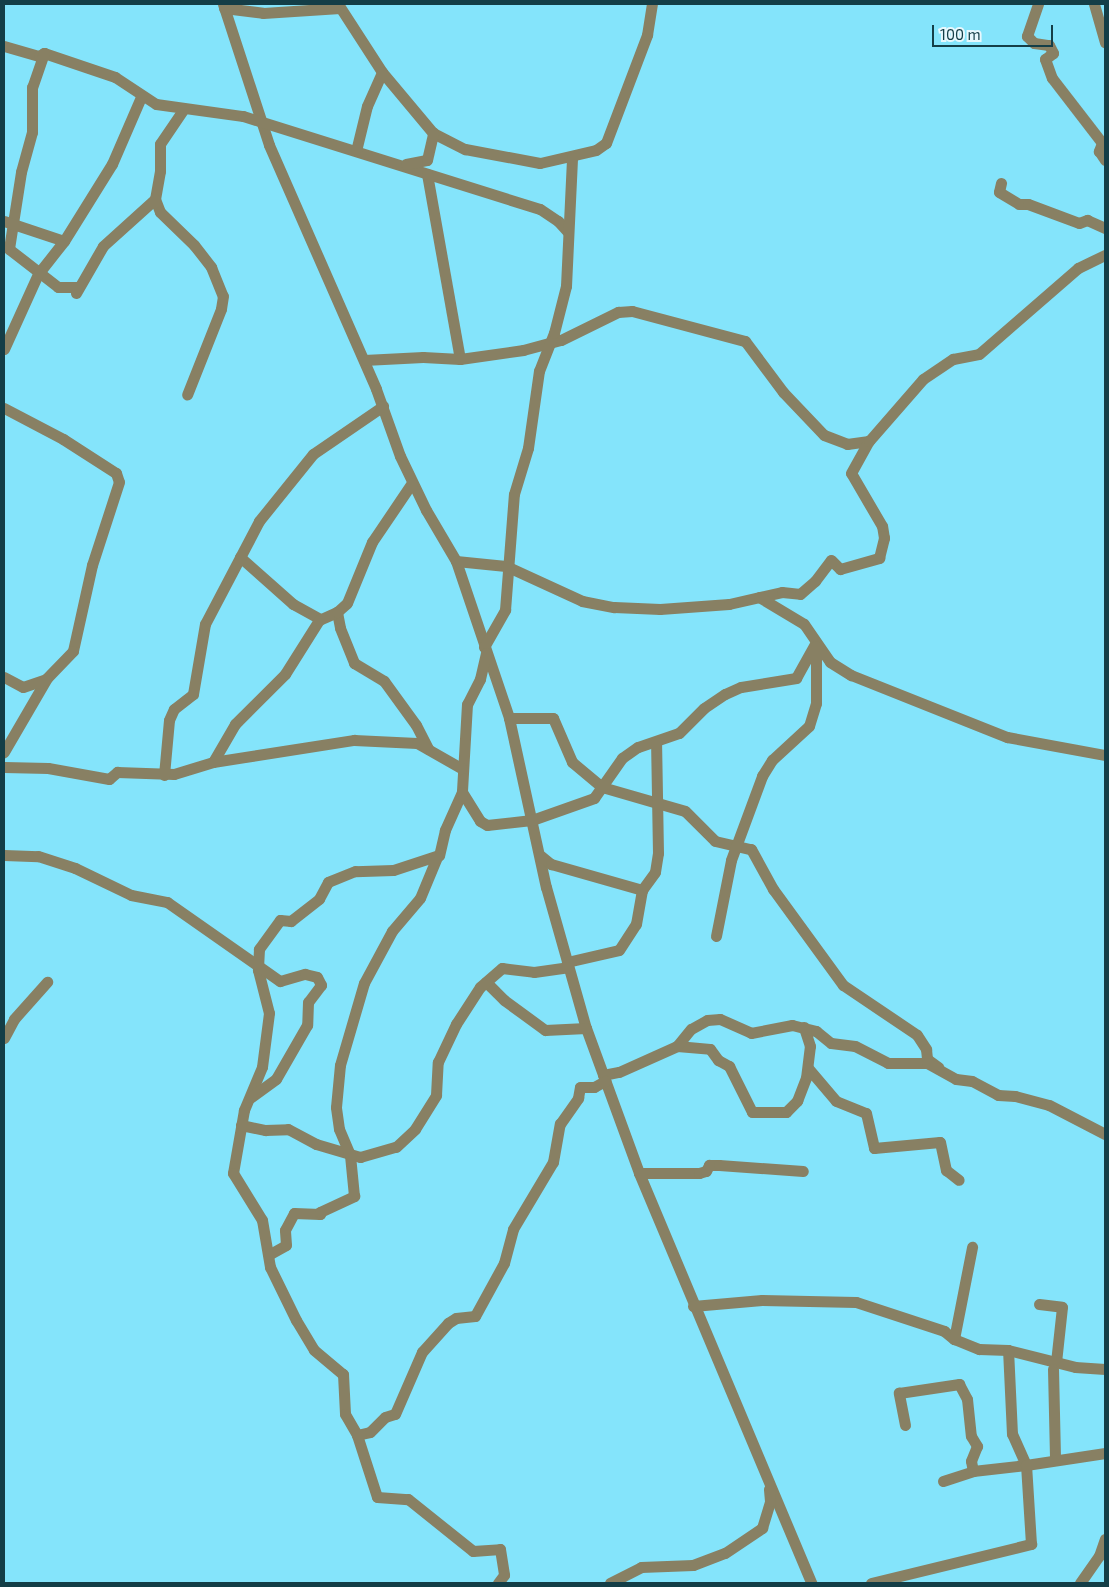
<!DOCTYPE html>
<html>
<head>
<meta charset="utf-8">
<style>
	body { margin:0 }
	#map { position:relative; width:1109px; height:1587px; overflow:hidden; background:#84e4fb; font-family:"Exo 2",sans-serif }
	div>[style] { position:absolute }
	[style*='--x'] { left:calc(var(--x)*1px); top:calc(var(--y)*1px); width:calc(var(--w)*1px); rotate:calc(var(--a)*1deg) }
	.minor>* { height:11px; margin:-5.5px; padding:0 5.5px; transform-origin:5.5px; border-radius:5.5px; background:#888063 }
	span { translate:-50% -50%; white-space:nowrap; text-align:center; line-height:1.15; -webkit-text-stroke:4.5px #e7f8fd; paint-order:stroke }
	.frame { position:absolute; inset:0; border:5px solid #143e47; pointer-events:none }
	.scale { position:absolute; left:932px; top:25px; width:121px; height:22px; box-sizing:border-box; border:2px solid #143e47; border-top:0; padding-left:6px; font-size:15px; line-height:18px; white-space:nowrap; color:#143e47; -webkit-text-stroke:4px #e7f8fd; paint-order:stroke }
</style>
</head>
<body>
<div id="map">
	<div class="minor">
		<div style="--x:223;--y:4;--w:148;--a:71.9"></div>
		<div style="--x:269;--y:145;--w:266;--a:66.3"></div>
		<div style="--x:376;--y:389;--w:71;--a:70.3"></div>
		<div style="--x:400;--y:456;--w:60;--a:64.3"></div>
		<div style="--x:426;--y:510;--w:59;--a:59.5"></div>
		<div style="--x:456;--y:561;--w:166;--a:71.3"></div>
		<div style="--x:509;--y:718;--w:173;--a:77.7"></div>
		<div style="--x:546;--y:887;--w:147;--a:74.2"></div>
		<div style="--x:586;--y:1028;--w:154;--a:69.9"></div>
		<div style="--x:639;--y:1173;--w:445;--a:67.2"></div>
		<div style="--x:338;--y:4;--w:81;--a:57.1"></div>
		<div style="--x:382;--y:72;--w:80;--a:50.1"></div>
		<div style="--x:433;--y:133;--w:36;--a:27"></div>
		<div style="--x:465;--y:149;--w:76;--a:10.6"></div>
		<div style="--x:540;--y:163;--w:57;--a:-13.1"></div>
		<div style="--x:596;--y:150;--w:12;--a:-35"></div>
		<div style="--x:606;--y:143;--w:116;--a:-69.2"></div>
		<div style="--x:647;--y:35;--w:31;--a:-81"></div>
		<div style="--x:1038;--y:4;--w:34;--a:109"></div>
		<div style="--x:1027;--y:36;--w:10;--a:45"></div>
		<div style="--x:1034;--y:43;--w:15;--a:8"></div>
		<div style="--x:1049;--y:45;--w:9;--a:63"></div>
		<div style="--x:1053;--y:53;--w:10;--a:143"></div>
		<div style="--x:1045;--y:59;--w:20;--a:70"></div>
		<div style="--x:1052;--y:78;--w:82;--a:52.4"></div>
		<div style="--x:1102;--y:143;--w:9;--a:111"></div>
		<div style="--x:1099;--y:151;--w:11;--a:56"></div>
		<div style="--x:1094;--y:4;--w:40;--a:74"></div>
		<div style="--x:224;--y:8;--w:39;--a:7"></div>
		<div style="--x:263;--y:13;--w:77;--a:-3.7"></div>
		<div style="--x:4;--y:46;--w:36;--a:16"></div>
		<div style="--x:39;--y:56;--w:6;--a:-31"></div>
		<div style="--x:44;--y:53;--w:75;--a:18.7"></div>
		<div style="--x:115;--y:77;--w:49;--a:33.4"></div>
		<div style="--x:156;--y:104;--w:88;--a:7.9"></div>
		<div style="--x:243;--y:116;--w:311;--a:17.4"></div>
		<div style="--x:540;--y:209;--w:22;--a:34"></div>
		<div style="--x:558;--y:221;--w:15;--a:48"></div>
		<div style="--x:44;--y:53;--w:36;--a:109"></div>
		<div style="--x:32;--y:87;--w:45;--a:90"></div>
		<div style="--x:32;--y:132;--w:41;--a:105.4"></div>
		<div style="--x:21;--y:172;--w:78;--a:98.9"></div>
		<div style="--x:9;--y:249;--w:62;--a:37.8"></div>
		<div style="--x:58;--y:287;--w:20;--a:0"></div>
		<div style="--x:183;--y:110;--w:41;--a:124.1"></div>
		<div style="--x:160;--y:144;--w:27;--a:90"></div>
		<div style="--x:160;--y:171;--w:28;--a:100"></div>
		<div style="--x:155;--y:199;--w:14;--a:69"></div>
		<div style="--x:160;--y:212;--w:47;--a:44.1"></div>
		<div style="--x:194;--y:245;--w:28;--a:52"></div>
		<div style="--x:211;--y:267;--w:31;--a:68"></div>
		<div style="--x:223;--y:296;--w:13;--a:99"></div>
		<div style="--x:221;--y:309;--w:92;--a:111.6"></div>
		<div style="--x:356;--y:151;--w:46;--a:-76.3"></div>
		<div style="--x:367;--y:106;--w:37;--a:-66"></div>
		<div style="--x:406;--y:164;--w:21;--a:-11"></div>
		<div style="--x:427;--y:160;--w:28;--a:-77"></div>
		<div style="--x:427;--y:174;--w:188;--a:79.9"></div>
		<div style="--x:1001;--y:183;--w:9;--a:103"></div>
		<div style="--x:999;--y:192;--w:23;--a:31"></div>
		<div style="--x:1019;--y:204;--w:9;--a:0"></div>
		<div style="--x:1028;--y:204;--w:54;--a:20.4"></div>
		<div style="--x:1079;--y:223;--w:9;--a:-21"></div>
		<div style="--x:1087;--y:220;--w:20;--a:24"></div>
		<div style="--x:4;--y:221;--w:63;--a:18.4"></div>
		<div style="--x:76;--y:293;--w:54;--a:-60.1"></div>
		<div style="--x:103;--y:246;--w:70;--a:-42.1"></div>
		<div style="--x:4;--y:349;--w:82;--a:-65.6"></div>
		<div style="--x:38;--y:274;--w:42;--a:-51.8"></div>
		<div style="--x:64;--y:241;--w:91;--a:-58.1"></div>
		<div style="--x:112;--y:164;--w:73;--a:-66.6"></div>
		<div style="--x:364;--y:360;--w:59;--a:-2.9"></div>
		<div style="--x:423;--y:357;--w:37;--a:3"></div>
		<div style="--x:460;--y:359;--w:64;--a:-8.1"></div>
		<div style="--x:523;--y:350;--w:39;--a:-15"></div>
		<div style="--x:561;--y:340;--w:64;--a:-26.2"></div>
		<div style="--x:618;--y:312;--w:14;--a:-4"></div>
		<div style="--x:632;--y:311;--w:117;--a:14.9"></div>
		<div style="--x:745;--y:341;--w:64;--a:53.3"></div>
		<div style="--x:783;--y:392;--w:59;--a:46.4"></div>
		<div style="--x:824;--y:435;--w:25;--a:21"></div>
		<div style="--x:847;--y:444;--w:22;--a:-8"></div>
		<div style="--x:4;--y:408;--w:67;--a:27.7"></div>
		<div style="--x:63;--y:439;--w:63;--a:32.7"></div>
		<div style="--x:116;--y:473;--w:9;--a:72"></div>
		<div style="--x:119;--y:482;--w:87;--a:108"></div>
		<div style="--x:92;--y:565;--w:88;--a:102.5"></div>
		<div style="--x:73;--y:651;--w:37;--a:134"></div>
		<div style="--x:47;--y:678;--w:86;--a:120.2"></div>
		<div style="--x:240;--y:557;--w:71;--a:41.6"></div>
		<div style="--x:293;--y:604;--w:31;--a:29"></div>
		<div style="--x:456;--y:561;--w:50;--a:5.7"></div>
		<div style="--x:506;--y:566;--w:84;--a:24.7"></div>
		<div style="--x:582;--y:601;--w:33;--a:11"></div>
		<div style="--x:614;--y:607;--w:46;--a:2.5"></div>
		<div style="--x:660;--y:609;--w:69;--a:-4.1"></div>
		<div style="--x:729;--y:604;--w:54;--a:-12.8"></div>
		<div style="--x:782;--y:592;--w:18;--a:6"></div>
		<div style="--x:800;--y:594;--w:20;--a:-41"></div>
		<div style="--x:815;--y:581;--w:26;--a:-53"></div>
		<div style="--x:831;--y:560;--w:13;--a:45"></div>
		<div style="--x:840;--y:569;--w:41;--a:-15.8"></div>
		<div style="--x:879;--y:558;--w:21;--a:-76"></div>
		<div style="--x:884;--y:538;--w:12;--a:-99"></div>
		<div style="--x:882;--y:526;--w:61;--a:-120.3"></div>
		<div style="--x:851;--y:473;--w:37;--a:-61"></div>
		<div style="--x:869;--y:441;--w:82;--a:-48.9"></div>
		<div style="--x:923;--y:379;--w:36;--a:-34"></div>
		<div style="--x:953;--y:359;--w:26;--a:-11"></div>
		<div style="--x:979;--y:354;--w:131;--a:-41"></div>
		<div style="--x:1078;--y:268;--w:30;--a:-26"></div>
		<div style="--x:759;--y:597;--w:52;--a:31"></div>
		<div style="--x:804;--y:624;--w:46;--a:55.6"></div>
		<div style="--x:830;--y:662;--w:25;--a:32"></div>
		<div style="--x:851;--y:675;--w:168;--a:21.7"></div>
		<div style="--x:1007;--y:737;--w:100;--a:10.4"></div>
		<div style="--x:337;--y:612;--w:16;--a:79"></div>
		<div style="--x:340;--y:628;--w:38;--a:68"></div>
		<div style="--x:354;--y:663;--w:35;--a:31"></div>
		<div style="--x:384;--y:681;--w:54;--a:54"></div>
		<div style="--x:416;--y:725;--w:27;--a:63"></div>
		<div style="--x:484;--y:647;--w:43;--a:-60.4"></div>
		<div style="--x:505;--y:610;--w:116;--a:-85.6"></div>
		<div style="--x:514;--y:494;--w:48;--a:-73.1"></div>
		<div style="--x:528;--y:448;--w:78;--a:-81.9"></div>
		<div style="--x:539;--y:371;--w:41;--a:-68.5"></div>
		<div style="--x:554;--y:333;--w:49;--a:-75.7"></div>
		<div style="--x:566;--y:286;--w:129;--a:-87.3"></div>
		<div style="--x:486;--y:653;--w:27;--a:103"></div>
		<div style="--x:480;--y:679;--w:28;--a:117"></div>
		<div style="--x:467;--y:704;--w:88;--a:93.3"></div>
		<div style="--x:462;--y:792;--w:42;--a:114.1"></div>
		<div style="--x:445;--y:830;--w:26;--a:103"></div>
		<div style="--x:439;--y:855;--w:48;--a:161.9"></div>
		<div style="--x:393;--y:870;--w:38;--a:178"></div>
		<div style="--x:355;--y:871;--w:29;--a:158"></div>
		<div style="--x:328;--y:882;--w:19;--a:118"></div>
		<div style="--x:319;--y:899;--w:36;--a:142"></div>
		<div style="--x:291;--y:921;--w:11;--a:-175"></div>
		<div style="--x:280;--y:920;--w:36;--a:126"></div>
		<div style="--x:259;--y:949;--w:21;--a:93"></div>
		<div style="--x:258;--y:970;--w:44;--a:75.7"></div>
		<div style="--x:269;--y:1013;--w:54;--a:97.4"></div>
		<div style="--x:262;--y:1067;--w:47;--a:112.7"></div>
		<div style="--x:244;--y:1110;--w:64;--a:99.9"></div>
		<div style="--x:233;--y:1173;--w:55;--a:58.3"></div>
		<div style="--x:262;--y:1220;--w:48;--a:80.3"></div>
		<div style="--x:270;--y:1267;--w:59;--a:63.9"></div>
		<div style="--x:296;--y:1320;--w:35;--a:59"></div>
		<div style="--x:314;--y:1350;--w:38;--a:40"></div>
		<div style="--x:343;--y:1374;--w:40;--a:87.1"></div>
		<div style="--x:345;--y:1414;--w:24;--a:60"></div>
		<div style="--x:357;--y:1435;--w:65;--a:72.1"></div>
		<div style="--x:377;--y:1497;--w:31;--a:4"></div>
		<div style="--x:408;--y:1499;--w:83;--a:38.7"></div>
		<div style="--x:473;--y:1551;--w:27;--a:-4"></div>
		<div style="--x:500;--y:1549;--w:26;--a:81"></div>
		<div style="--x:504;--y:1575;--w:10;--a:127"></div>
		<div style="--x:4;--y:677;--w:21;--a:28"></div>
		<div style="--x:23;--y:687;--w:24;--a:-19"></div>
		<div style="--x:509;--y:718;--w:44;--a:0"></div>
		<div style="--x:553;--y:718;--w:48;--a:66.6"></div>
		<div style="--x:572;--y:762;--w:39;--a:40"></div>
		<div style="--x:602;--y:787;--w:86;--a:16.1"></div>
		<div style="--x:685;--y:811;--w:42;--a:45"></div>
		<div style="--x:715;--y:841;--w:37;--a:13"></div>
		<div style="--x:751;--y:849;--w:46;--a:61.2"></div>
		<div style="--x:773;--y:889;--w:119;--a:53.9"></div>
		<div style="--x:843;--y:985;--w:89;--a:34"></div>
		<div style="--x:917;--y:1035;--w:17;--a:57"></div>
		<div style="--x:926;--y:1049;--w:10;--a:84"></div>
		<div style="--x:927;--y:1059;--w:14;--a:36"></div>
		<div style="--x:213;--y:762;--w:44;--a:-59.9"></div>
		<div style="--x:235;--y:724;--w:71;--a:-45"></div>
		<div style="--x:285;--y:674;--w:64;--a:-57.8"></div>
		<div style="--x:319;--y:620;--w:20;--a:-24"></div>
		<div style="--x:337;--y:612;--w:13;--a:-42"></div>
		<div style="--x:347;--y:603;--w:66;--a:-67.7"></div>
		<div style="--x:372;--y:542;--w:71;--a:-55.9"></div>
		<div style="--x:4;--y:767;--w:44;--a:1.3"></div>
		<div style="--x:48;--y:768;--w:62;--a:10.2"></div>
		<div style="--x:109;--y:779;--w:11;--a:-41"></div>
		<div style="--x:117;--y:772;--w:57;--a:2"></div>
		<div style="--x:174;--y:774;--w:41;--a:-17.1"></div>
		<div style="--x:213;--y:762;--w:143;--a:-8.9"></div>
		<div style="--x:354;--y:740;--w:63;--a:2.7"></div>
		<div style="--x:417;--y:743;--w:51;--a:29.6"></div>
		<div style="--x:164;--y:775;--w:55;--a:-84.8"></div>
		<div style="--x:169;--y:720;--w:12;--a:-66"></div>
		<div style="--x:174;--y:709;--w:24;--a:-38"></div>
		<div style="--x:193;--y:694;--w:71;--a:-80.3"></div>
		<div style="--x:205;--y:624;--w:116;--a:-62.3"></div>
		<div style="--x:259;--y:521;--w:86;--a:-51.1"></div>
		<div style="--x:313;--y:454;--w:85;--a:-34.4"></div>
		<div style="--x:462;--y:792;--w:34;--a:58"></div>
		<div style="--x:480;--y:821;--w:8;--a:30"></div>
		<div style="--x:487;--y:825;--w:45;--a:-6.3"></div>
		<div style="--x:532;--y:820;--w:66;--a:-19.5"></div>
		<div style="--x:594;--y:798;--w:49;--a:-55"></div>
		<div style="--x:622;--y:758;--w:19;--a:-35"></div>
		<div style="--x:638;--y:747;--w:43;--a:-18.9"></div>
		<div style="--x:679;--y:733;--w:35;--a:-45"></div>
		<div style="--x:704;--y:708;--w:25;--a:-34"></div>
		<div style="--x:725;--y:694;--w:17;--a:-24"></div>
		<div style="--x:741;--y:687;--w:56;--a:-9.3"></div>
		<div style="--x:796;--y:678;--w:41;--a:-60.9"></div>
		<div style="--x:4;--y:855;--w:34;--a:2"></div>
		<div style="--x:38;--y:856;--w:39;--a:18"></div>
		<div style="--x:75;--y:868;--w:62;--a:25.7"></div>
		<div style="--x:131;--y:895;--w:37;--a:11"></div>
		<div style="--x:167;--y:902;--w:138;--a:35"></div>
		<div style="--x:280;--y:981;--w:26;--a:-16"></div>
		<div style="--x:305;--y:974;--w:12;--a:14"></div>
		<div style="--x:317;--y:977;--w:9;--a:63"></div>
		<div style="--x:321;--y:985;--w:21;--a:127"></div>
		<div style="--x:308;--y:1002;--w:23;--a:92"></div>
		<div style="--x:307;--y:1025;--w:62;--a:119.9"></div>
		<div style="--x:276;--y:1079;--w:31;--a:144"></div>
		<div style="--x:541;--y:856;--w:13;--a:39"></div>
		<div style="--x:551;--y:864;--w:95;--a:15.9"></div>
		<div style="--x:716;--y:936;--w:77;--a:-78.8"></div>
		<div style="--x:731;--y:860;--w:90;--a:-69.7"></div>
		<div style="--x:762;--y:776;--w:19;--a:-58"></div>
		<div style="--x:772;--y:760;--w:50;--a:-42.6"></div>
		<div style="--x:809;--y:726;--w:24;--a:-73"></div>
		<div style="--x:816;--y:703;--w:57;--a:-90"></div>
		<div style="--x:567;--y:962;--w:53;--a:-13"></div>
		<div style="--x:619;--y:950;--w:31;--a:-57"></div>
		<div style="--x:636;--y:924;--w:35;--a:-80"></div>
		<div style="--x:642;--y:890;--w:22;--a:-54"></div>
		<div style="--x:655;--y:872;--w:19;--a:-81"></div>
		<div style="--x:658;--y:853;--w:111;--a:-91"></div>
		<div style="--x:486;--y:982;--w:25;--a:45"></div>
		<div style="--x:504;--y:1000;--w:51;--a:36.2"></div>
		<div style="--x:545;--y:1030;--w:41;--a:-2.8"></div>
		<div style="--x:4;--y:1038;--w:21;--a:-62"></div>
		<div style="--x:14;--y:1019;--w:50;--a:-48.3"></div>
		<div style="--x:677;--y:1046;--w:33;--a:5"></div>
		<div style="--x:710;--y:1049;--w:14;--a:54"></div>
		<div style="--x:718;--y:1060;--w:13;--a:29"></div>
		<div style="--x:729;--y:1066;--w:51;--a:63.4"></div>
		<div style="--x:752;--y:1112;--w:34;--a:0"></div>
		<div style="--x:786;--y:1112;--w:16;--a:-45"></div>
		<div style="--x:797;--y:1101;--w:25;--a:-69"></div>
		<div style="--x:806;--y:1078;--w:32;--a:-83"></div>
		<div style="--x:810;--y:1046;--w:20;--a:-108"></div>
		<div style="--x:808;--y:1068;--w:43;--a:49.7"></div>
		<div style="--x:836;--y:1101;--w:32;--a:22"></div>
		<div style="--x:866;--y:1113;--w:36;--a:77"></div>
		<div style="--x:874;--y:1148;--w:66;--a:-5.2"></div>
		<div style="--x:940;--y:1142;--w:29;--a:78"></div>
		<div style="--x:946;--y:1170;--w:16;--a:38"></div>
		<div style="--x:603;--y:1075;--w:16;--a:-11"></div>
		<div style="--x:619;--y:1072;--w:64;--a:-24.1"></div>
		<div style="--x:677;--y:1046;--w:22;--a:-51"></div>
		<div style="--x:691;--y:1029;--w:18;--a:-29"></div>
		<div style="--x:707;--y:1020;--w:13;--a:-4"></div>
		<div style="--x:720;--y:1019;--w:34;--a:24"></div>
		<div style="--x:751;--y:1033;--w:42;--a:-11"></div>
		<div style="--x:792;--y:1025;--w:25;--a:14"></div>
		<div style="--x:816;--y:1031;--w:19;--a:39"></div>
		<div style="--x:831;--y:1043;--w:24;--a:7"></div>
		<div style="--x:855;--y:1046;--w:37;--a:27"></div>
		<div style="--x:888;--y:1063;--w:39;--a:0"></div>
		<div style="--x:927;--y:1063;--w:33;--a:29"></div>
		<div style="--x:956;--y:1079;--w:16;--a:7"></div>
		<div style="--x:972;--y:1081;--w:30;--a:28"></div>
		<div style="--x:998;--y:1095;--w:17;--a:3"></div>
		<div style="--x:1015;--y:1096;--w:35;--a:15"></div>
		<div style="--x:1049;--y:1105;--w:63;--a:27.4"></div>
		<div style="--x:241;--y:1125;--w:25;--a:12"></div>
		<div style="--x:265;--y:1130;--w:23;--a:-2"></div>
		<div style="--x:288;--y:1129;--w:32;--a:28"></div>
		<div style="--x:316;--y:1144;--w:46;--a:16.5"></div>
		<div style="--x:360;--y:1157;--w:37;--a:-16"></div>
		<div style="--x:396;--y:1147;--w:26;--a:-43"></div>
		<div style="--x:415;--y:1129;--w:40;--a:-58"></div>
		<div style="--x:436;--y:1095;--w:33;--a:-87"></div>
		<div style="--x:438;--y:1062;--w:42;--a:-64.7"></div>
		<div style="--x:456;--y:1024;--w:44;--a:-57"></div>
		<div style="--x:480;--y:987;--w:29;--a:-41"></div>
		<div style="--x:502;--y:968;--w:32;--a:7"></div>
		<div style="--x:534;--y:972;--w:34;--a:-8"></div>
		<div style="--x:639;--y:1173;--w:60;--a:0"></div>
		<div style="--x:699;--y:1173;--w:7;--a:-16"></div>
		<div style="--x:706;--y:1171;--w:7;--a:-63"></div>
		<div style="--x:709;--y:1165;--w:10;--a:0"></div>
		<div style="--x:719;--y:1165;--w:84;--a:4.1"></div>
		<div style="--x:270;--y:1254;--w:18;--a:-29"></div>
		<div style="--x:286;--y:1245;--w:15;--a:-94"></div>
		<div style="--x:285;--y:1230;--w:19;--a:-62"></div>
		<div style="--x:294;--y:1213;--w:26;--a:2"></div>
		<div style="--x:320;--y:1214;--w:2;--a:-90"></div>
		<div style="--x:320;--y:1212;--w:38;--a:-25"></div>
		<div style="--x:354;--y:1196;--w:41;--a:-95.6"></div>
		<div style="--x:350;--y:1155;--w:28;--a:-113"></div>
		<div style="--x:339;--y:1129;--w:22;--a:-98"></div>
		<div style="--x:336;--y:1107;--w:42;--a:-84.6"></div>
		<div style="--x:340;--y:1065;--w:85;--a:-73.7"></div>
		<div style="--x:364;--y:983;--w:59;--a:-61.7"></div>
		<div style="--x:392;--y:931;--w:43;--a:-49.7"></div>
		<div style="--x:420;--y:898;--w:44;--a:-67.5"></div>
		<div style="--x:1039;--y:1304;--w:23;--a:7"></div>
		<div style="--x:1062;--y:1307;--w:55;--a:96.2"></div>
		<div style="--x:693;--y:1306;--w:69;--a:-5"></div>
		<div style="--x:762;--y:1300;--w:94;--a:1.2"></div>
		<div style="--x:856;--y:1302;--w:93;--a:18.2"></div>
		<div style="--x:944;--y:1331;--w:13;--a:39"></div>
		<div style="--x:954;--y:1339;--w:27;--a:22"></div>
		<div style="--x:979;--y:1349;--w:29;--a:2"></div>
		<div style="--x:1008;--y:1350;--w:69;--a:14.2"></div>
		<div style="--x:1075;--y:1367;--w:30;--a:4"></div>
		<div style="--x:954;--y:1339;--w:94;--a:-78.9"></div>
		<div style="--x:1053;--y:1369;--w:91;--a:88.7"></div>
		<div style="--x:905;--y:1425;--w:33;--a:-101"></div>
		<div style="--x:899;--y:1393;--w:61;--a:-8.5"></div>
		<div style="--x:959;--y:1384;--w:17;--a:62"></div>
		<div style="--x:967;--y:1399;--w:37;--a:84"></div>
		<div style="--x:971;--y:1436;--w:12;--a:59"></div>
		<div style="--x:977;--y:1446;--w:16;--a:112"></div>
		<div style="--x:971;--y:1461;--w:10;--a:79"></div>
		<div style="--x:357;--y:1435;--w:13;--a:-13"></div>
		<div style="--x:370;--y:1432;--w:21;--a:-45"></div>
		<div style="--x:385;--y:1417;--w:10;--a:-17"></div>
		<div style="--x:395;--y:1414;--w:68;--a:-66.5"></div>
		<div style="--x:422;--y:1352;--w:39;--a:-48"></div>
		<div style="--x:448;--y:1323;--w:9;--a:-32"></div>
		<div style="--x:456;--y:1318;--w:19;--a:-6"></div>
		<div style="--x:475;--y:1316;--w:60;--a:-61.3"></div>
		<div style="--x:504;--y:1263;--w:35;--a:-75"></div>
		<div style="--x:513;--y:1229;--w:78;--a:-59.2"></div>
		<div style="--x:553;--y:1162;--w:39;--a:-80"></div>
		<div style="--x:560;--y:1124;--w:32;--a:-55"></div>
		<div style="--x:578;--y:1098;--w:11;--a:-80"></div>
		<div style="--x:580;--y:1087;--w:14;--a:0"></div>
		<div style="--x:594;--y:1087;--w:13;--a:-29"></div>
		<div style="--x:943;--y:1481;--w:32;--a:-18"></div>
		<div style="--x:973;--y:1471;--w:53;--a:-6.5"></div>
		<div style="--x:1026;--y:1465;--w:34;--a:-114"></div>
		<div style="--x:1012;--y:1434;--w:84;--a:-92.7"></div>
		<div style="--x:610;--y:1583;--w:35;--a:-27"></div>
		<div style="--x:641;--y:1567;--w:52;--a:-2.2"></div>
		<div style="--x:693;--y:1565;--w:34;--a:-21"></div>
		<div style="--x:725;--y:1553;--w:45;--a:-34"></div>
		<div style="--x:762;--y:1528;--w:28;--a:-73"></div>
		<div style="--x:770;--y:1501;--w:12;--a:-95"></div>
		<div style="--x:871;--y:1583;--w:165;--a:-13.7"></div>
		<div style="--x:1031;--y:1544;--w:79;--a:-93.6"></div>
		<div style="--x:1026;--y:1465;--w:80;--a:-8.6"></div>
		<div style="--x:1080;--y:1583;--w:33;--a:-55"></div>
		<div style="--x:1099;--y:1556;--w:18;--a:-71"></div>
	</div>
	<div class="frame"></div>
	<div class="scale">100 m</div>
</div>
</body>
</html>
